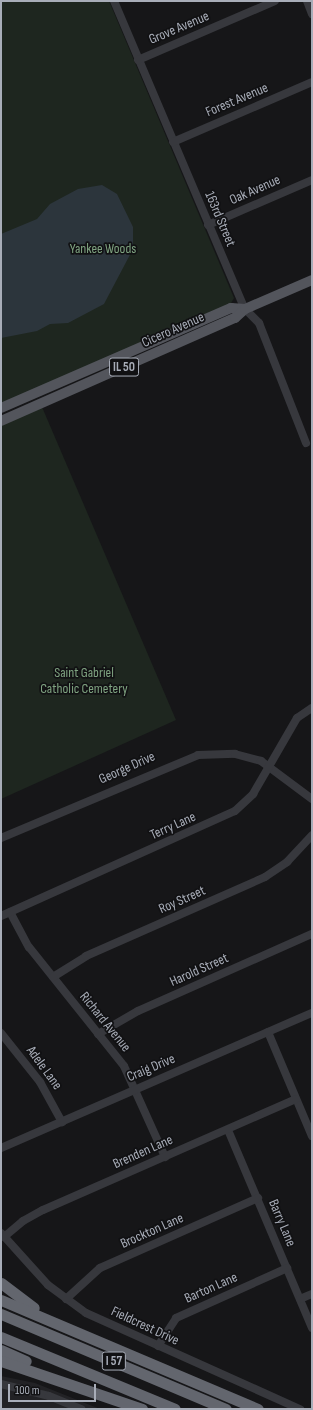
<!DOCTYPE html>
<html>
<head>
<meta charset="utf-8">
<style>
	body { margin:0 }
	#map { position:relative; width:313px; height:1410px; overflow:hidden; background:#161618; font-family:"Sofia Sans Condensed",sans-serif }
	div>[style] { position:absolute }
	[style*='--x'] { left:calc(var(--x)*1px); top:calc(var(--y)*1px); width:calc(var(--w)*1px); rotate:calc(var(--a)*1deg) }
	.built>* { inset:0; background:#222225 }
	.green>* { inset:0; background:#1e261f }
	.water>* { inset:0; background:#2c353c }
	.minor>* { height:8px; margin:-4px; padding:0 4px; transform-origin:4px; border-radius:4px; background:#37383d }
	.major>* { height:10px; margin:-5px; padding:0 5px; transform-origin:5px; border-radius:5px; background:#53555c }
	.highway>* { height:11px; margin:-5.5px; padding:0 5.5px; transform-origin:5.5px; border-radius:5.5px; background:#63666e }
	span { translate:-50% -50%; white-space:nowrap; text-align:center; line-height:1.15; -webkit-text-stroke:3.5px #111113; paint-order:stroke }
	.shield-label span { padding:1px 3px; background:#111113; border:1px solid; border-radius:3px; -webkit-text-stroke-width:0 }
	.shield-label { font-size:13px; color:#a8adb8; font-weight:700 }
	.street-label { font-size:14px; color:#a8adb8 }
	.park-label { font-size:14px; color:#7fa381 }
	.frame { position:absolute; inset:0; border:2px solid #a8adb8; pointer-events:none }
	.scale { position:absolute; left:8px; top:1384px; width:88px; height:18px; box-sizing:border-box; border:2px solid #a8adb8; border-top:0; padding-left:5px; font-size:12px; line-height:14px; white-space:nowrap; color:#a8adb8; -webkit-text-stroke:3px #111113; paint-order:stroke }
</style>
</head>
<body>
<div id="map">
	<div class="built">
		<div style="clip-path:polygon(1px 1376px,35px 1383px,100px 1409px,1px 1409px)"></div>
	</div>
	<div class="green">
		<div style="clip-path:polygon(1px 1px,109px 1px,234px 298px,230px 305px,1px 405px)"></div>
		<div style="clip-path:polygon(42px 407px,176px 720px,1px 799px,1px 425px)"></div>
	</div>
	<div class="water">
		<div style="clip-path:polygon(102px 185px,117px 194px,133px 227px,133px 249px,104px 304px,68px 323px,50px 324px,37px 331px,1px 338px,1px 234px,37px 219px,50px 204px,78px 189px)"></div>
	</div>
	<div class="minor">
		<div style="--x:114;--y:1;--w:335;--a:67"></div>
		<div style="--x:245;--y:309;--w:20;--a:45"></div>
		<div style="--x:259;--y:323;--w:129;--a:68.6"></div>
		<div style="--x:307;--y:1;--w:14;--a:69"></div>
		<div style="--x:138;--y:60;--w:149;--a:-23.3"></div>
		<div style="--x:173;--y:142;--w:151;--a:-23.3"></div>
		<div style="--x:208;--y:225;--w:113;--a:-23.4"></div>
		<div style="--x:1;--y:838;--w:214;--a:-22.8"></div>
		<div style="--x:198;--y:755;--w:37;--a:-2"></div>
		<div style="--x:235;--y:754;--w:27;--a:15"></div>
		<div style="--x:261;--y:761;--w:64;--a:36.7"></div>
		<div style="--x:10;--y:912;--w:40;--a:62"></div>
		<div style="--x:29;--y:947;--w:152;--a:51.4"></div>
		<div style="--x:124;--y:1066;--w:100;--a:65.7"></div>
		<div style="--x:1;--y:916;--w:256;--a:-24.2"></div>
		<div style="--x:235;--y:811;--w:25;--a:-43"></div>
		<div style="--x:253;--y:794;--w:88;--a:-59.9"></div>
		<div style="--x:297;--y:718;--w:18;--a:-34"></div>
		<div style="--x:53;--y:977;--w:39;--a:-32"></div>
		<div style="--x:86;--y:956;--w:196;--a:-23.8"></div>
		<div style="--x:265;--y:877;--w:27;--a:-34"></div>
		<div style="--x:287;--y:862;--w:37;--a:-47"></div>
		<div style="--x:268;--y:1032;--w:113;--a:67.1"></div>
		<div style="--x:1;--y:1033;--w:63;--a:51.5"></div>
		<div style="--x:40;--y:1082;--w:46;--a:61.2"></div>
		<div style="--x:98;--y:1034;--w:46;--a:-29.9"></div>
		<div style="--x:138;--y:1011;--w:190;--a:-23.9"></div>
		<div style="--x:228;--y:1130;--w:215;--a:67"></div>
		<div style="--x:1;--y:1148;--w:339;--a:-23.5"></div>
		<div style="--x:1;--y:1233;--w:70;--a:47.9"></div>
		<div style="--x:48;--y:1285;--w:47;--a:36.4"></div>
		<div style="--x:86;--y:1313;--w:235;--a:24.2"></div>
		<div style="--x:4;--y:1237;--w:25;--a:-40"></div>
		<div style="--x:23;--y:1221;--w:23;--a:-29"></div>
		<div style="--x:43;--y:1210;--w:276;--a:-23.7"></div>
		<div style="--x:66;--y:1299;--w:46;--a:-42.4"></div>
		<div style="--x:100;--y:1268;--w:173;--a:-23.9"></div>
		<div style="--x:300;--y:1299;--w:13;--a:-23"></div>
		<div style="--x:158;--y:1346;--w:33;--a:-57"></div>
		<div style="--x:176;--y:1318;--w:122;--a:-24.2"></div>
		<div style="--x:1;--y:1384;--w:49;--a:14"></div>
		<div style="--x:49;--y:1396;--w:35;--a:22"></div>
	</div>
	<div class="major">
		<div style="--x:1;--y:408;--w:251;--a:-23.5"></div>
		<div style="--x:231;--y:308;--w:14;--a:4"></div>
		<div style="--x:1;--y:421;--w:256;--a:-23.8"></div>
		<div style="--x:235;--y:318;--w:13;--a:-42"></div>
		<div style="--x:245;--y:309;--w:73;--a:-23.4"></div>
	</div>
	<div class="highway">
		<div style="--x:1;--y:1283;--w:41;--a:37.1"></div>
		<div style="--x:1;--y:1300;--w:279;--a:23"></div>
		<div style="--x:1;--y:1314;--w:244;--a:22.9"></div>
		<div style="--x:1;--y:1337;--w:188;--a:22.5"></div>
		<div style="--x:1;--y:1350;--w:27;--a:24"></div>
		<div style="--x:1;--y:1361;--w:149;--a:18.8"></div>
	</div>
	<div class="shield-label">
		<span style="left:124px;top:367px">IL 50</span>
		<span style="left:114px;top:1361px">I 57</span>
	</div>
	<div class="street-label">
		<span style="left:179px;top:28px;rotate:-23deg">Grove Avenue</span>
		<span style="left:237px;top:100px;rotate:-23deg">Forest Avenue</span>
		<span style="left:255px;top:190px;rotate:-24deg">Oak Avenue</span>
		<span style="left:220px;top:219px;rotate:67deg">163rd Street</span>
		<span style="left:173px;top:330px;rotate:-24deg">Cicero Avenue</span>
		<span style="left:127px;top:768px;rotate:-24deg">George Drive</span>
		<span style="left:173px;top:826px;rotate:-24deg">Terry Lane</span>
		<span style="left:182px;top:900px;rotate:-24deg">Roy Street</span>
		<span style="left:199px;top:970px;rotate:-24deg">Harold Street</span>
		<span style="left:105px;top:1022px;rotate:51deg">Richard Avenue</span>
		<span style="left:44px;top:1068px;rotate:54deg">Adele Lane</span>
		<span style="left:151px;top:1068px;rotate:-23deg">Craig Drive</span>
		<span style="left:143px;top:1152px;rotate:-24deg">Brenden Lane</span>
		<span style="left:282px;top:1223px;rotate:67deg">Barry Lane</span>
		<span style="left:152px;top:1231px;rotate:-24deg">Brockton Lane</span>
		<span style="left:211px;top:1288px;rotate:-24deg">Barton Lane</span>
		<span style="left:145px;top:1326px;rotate:25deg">Fieldcrest Drive</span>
	</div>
	<div class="park-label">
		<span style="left:103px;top:249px">Yankee Woods</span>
		<span style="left:84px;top:681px">Saint Gabriel<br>Catholic Cemetery</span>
	</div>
	<div class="frame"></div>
	<div class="scale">100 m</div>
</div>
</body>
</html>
